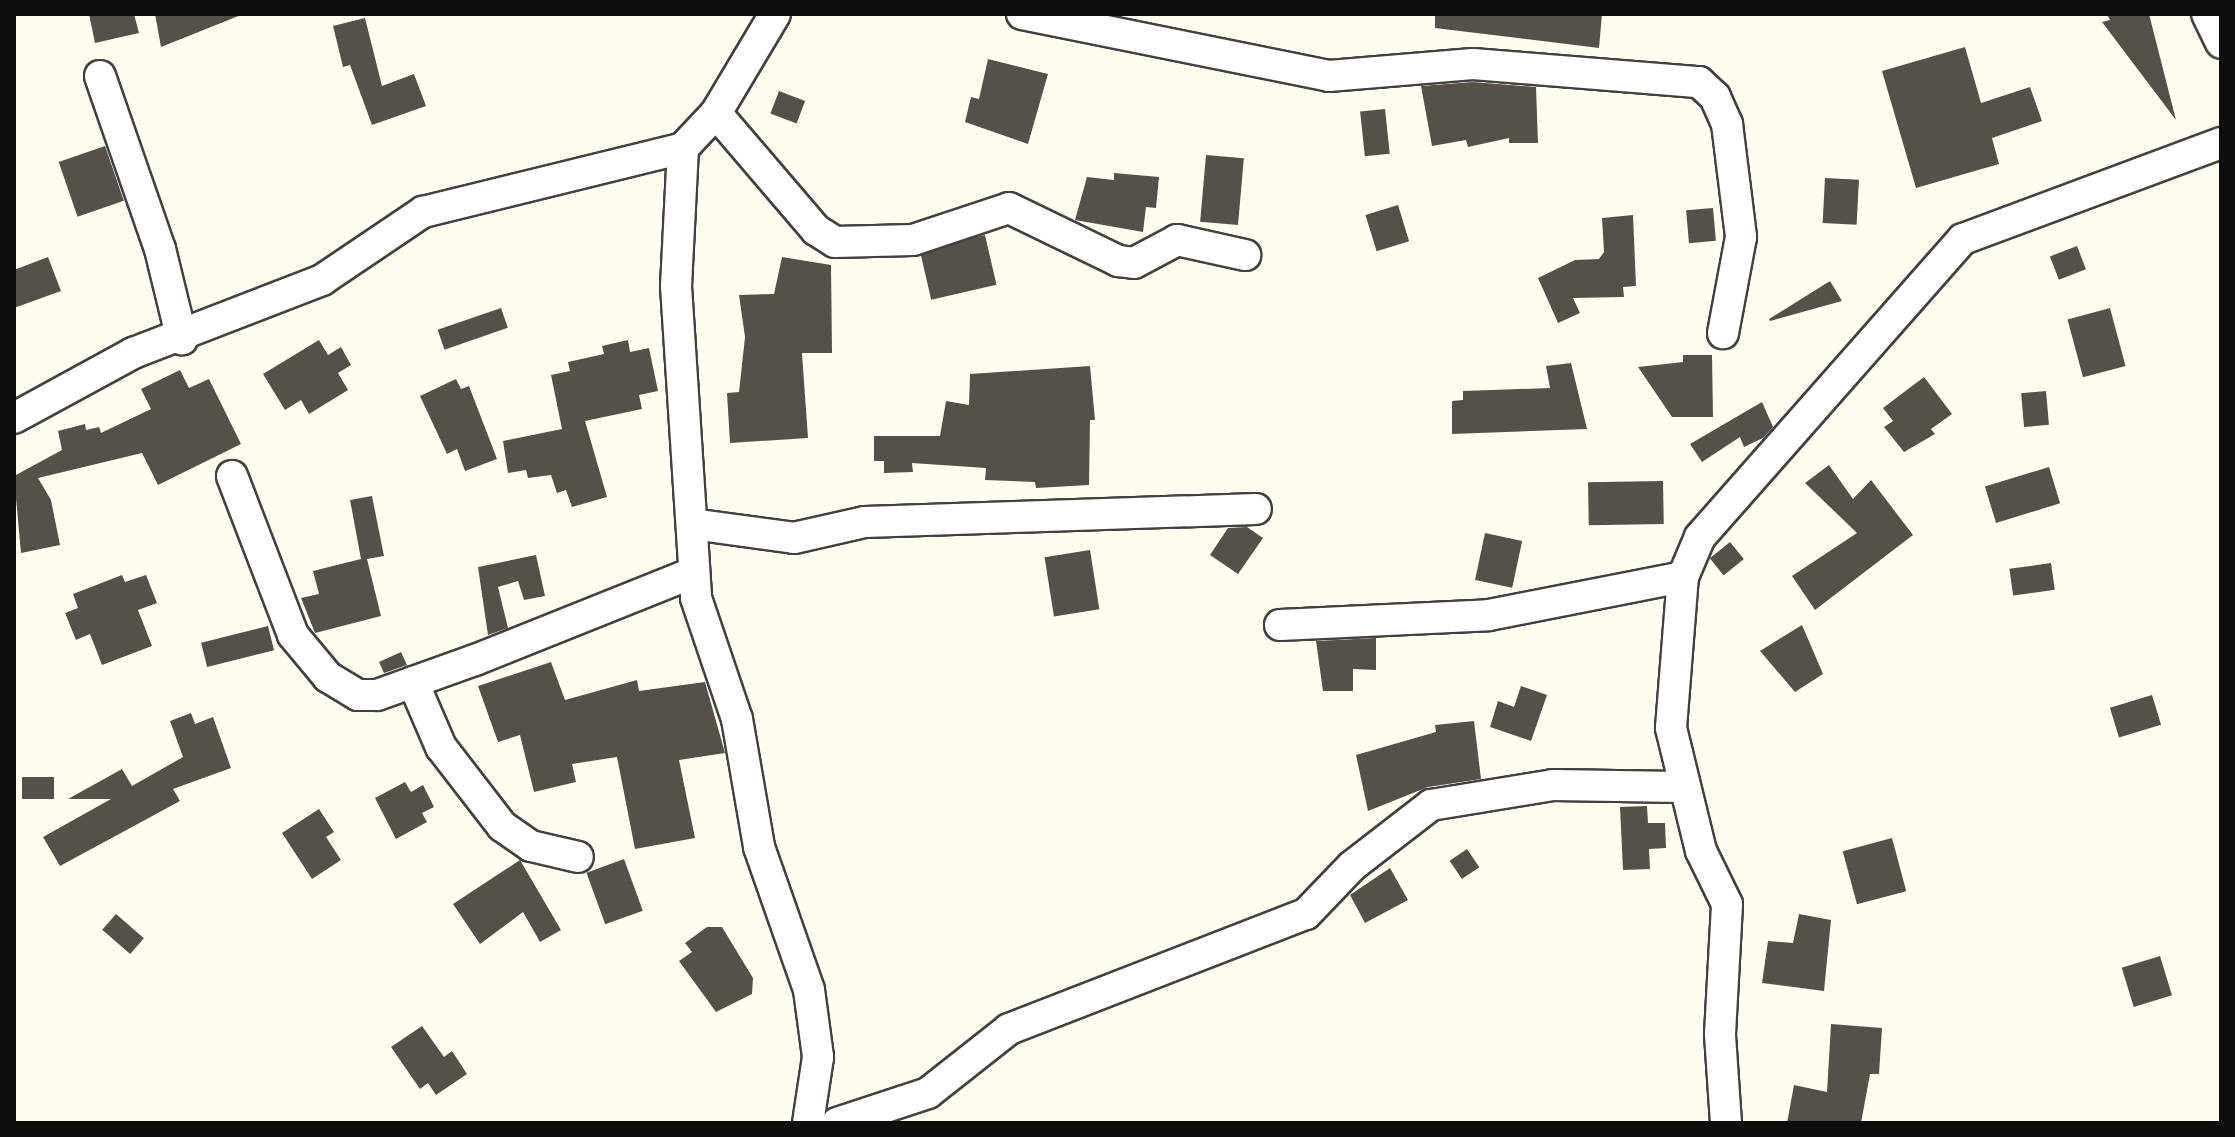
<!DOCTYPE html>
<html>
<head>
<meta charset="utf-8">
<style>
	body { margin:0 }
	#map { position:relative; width:2235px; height:1137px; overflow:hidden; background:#fefdef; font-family:"Zilla Slab",serif }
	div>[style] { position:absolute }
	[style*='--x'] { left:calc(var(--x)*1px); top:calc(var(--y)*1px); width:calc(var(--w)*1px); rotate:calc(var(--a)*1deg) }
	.building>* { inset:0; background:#56504a; transform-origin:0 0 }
	.roads { filter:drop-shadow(2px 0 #414141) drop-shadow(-2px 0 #414141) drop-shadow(0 2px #414141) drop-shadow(0 -2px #414141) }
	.street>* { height:30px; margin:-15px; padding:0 15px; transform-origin:15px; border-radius:15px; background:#fff }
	span { translate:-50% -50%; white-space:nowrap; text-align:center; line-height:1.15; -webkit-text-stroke:8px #fff; paint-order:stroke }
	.frame { position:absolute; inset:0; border:16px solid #0e0e0e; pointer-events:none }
</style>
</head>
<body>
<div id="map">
	<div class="building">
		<div style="clip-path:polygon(89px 14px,134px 14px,139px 33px,95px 43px)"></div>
		<div style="clip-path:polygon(155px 14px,241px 14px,241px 15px,161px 47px)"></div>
		<div style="clip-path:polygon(1435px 14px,1602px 14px,1599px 48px,1435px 28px)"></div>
		<div style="clip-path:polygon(2107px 14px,2149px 14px,2176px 120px,2102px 22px,2110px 20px)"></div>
		<div style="clip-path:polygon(365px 18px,382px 86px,414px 74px,426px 106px,372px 125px,350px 65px,343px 67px,333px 26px)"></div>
		<div style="clip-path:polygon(1965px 47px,1981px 103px,2030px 87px,2042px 121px,1992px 138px,1999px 164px,1916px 188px,1882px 71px)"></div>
		<div style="clip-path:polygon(988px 59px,1048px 74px,1028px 144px,965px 122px,971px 97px,979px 99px)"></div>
		<div style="clip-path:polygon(1473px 82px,1536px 87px,1538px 143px,1509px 143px,1509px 138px,1468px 147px,1466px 140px,1432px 146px,1421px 86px)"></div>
		<div style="left:779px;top:91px;width:28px;height:24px;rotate:21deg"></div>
		<div style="left:1385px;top:109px;width:45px;height:25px;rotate:84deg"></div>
		<div style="left:105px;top:146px;width:58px;height:49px;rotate:71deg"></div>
		<div style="left:1206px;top:155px;width:38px;height:67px;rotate:5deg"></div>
		<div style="clip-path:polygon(1114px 173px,1159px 177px,1156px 208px,1146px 207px,1143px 232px,1075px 220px,1087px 177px,1114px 180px)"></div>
		<div style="left:1825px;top:178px;width:34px;height:45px;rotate:3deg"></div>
		<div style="left:1398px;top:205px;width:38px;height:34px;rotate:73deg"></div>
		<div style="left:1713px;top:208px;width:33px;height:27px;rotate:85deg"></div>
		<div style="clip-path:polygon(1633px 215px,1636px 286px,1623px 287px,1624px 297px,1573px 298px,1580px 313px,1558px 323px,1538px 278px,1575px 260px,1599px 259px,1604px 252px,1602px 218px)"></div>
		<div style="left:985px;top:235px;width:51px;height:67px;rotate:77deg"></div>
		<div style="left:2077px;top:246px;width:25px;height:29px;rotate:69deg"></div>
		<div style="clip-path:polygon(48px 257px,61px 291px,14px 308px,14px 270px)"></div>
		<div style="clip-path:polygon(782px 257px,831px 265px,832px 353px,802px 353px,808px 438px,730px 443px,727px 393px,739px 392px,745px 337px,739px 295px,774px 294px)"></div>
		<div style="clip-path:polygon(1830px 281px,1842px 301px,1770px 321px,1769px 319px)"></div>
		<div style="left:501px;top:308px;width:21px;height:67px;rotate:71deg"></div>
		<div style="left:2110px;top:308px;width:60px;height:44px;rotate:75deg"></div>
		<div style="clip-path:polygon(319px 340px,328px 355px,341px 347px,351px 365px,338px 373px,348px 390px,309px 414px,301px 400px,285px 410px,263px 374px)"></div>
		<div style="clip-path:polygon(628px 340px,630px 352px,649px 348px,658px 391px,639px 395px,642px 409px,585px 421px,607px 497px,572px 507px,566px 490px,557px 493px,551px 475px,528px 478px,526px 470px,508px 473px,503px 441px,562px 429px,551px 375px,570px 371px,568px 362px,604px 354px,602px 346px)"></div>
		<div style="clip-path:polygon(1683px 355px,1712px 355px,1713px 417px,1672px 417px,1638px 367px,1683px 362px)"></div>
		<div style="clip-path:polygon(1571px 363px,1587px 429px,1452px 434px,1452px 401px,1463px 400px,1463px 391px,1550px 388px,1546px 366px)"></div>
		<div style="clip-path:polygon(1090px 366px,1095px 420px,1090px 420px,1089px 485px,1036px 488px,1035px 482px,985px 480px,986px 468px,912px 463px,913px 472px,884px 473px,884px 461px,874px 461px,874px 436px,940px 436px,946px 401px,969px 405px,970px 374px)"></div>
		<div style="clip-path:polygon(180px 370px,189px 388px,209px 379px,241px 444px,158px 485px,142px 453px,38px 478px,51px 500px,60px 545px,21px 553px,14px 476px,62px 450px,58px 431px,85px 424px,86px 430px,99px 427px,101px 433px,151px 409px,141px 389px)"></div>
		<div style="clip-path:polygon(1924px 377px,1952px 414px,1931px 429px,1935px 434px,1904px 452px,1884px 427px,1893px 421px,1883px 408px)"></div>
		<div style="clip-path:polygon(456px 379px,461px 389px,469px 386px,497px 459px,465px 471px,457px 449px,447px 454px,420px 396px)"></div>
		<div style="left:2046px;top:391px;width:34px;height:25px;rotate:85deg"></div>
		<div style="clip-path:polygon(1762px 402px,1773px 427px,1763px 438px,1744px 447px,1740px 437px,1702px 462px,1690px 444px)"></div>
		<div style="clip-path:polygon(1829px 465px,1853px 499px,1871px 480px,1913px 535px,1815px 610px,1792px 576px,1857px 533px,1805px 483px)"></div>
		<div style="left:2049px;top:467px;width:38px;height:67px;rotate:73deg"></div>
		<div style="left:1663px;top:481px;width:43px;height:75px;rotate:89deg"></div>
		<div style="clip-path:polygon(372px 496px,384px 556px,367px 559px,381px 616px,315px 633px,301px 598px,319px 594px,313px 571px,361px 559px,350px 500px)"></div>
		<div style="clip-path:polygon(1247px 527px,1263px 538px,1238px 574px,1210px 555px,1228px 528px)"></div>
		<div style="left:1485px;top:533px;width:38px;height:48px;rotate:12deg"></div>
		<div style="left:1730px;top:542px;width:22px;height:26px;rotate:51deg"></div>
		<div style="left:1090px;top:550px;width:60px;height:46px;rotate:81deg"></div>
		<div style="clip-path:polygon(536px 555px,545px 596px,524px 600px,518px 581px,498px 587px,508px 628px,488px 635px,478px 567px)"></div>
		<div style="left:2051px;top:563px;width:27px;height:42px;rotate:82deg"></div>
		<div style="clip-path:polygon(122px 575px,125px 582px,146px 575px,157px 603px,138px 610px,152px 646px,102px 665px,90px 634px,76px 640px,65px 613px,78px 608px,73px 594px)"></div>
		<div style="clip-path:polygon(1802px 625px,1823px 674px,1795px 692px,1760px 651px)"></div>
		<div style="left:268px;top:626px;width:25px;height:69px;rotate:76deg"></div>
		<div style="clip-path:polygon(1376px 638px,1376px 670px,1353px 669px,1353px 691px,1323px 691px,1316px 641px)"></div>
		<div style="clip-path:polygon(401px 652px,407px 665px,384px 673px,379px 662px)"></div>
		<div style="clip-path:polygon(551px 662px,565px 700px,637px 680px,639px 691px,705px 682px,725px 753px,679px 760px,695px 838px,635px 849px,617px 757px,572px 764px,576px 782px,534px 792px,520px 735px,498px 742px,478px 686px)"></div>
		<div style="clip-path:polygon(1521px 686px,1547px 695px,1531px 741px,1490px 727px,1498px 701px,1514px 707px)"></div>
		<div style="left:2152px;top:695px;width:31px;height:44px;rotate:73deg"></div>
		<div style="clip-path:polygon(191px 713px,195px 724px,213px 717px,231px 768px,173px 789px,180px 801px,60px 866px,43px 837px,111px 799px,68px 799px,122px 769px,132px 786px,183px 757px,170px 721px)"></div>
		<div style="clip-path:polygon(1474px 721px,1481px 779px,1428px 787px,1368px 811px,1356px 755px,1436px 732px,1435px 725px)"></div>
		<div style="left:22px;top:777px;width:32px;height:22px"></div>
		<div style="clip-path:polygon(405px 782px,411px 792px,423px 785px,434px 807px,422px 813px,427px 822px,396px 839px,375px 798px)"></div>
		<div style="clip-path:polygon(1647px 806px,1648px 823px,1665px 823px,1666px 848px,1649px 849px,1650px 869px,1623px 870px,1620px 807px)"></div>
		<div style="clip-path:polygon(319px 809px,334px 832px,326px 837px,341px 860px,312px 879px,282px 833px)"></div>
		<div style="left:1892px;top:838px;width:55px;height:51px;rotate:75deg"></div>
		<div style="left:1467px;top:849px;width:22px;height:21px;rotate:56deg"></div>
		<div style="left:624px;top:859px;width:55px;height:40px;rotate:70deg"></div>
		<div style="clip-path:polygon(520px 860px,561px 930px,540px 942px,523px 912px,480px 944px,453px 904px)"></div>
		<div style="clip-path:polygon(1390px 868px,1408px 900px,1365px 923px,1350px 895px)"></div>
		<div style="left:116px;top:914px;width:37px;height:21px;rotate:41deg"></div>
		<div style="clip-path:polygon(1799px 914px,1831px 920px,1824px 991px,1762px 983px,1768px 941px,1793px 943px)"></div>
		<div style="clip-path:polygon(707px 927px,722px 927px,753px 978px,752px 994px,716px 1012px,679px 961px,692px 952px,685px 943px)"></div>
		<div style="left:2160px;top:956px;width:41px;height:40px;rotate:73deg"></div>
		<div style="clip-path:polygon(1831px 1024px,1882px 1028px,1879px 1074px,1870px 1074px,1861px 1123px,1787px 1123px,1794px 1085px,1827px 1092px)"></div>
		<div style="clip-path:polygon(422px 1026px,444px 1057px,452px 1051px,467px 1074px,436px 1095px,428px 1083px,420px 1089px,391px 1047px)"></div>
	</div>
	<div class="roads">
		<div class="street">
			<div style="--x:1022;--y:14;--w:313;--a:11.4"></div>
			<div style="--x:1329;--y:76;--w:144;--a:-4.8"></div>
			<div style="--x:1473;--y:64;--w:227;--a:4.6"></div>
			<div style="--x:1699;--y:82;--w:22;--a:43"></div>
			<div style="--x:1715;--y:97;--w:30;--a:66"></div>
			<div style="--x:1727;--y:124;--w:114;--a:82.9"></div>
			<div style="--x:1741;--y:237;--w:98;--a:100.6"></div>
			<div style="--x:2207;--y:14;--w:32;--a:64"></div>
			<div style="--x:100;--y:76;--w:183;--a:70.9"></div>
			<div style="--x:160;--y:249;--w:93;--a:76.3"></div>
			<div style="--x:716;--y:113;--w:154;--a:49.5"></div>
			<div style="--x:816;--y:230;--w:22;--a:32"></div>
			<div style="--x:835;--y:242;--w:78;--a:-1.5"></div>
			<div style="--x:913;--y:240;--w:101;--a:-18.4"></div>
			<div style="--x:1009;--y:208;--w:121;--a:25.9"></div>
			<div style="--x:1118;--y:261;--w:16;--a:7"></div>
			<div style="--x:1134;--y:263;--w:49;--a:-28.1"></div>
			<div style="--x:1177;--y:240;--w:70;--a:12.4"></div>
			<div style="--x:683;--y:148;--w:138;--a:92.9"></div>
			<div style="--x:676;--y:286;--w:313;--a:86.3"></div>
			<div style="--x:696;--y:598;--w:128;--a:71.3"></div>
			<div style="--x:737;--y:719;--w:130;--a:80.2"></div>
			<div style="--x:759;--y:847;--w:151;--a:70.7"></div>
			<div style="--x:809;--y:990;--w:68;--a:82.3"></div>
			<div style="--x:818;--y:1057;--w:67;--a:98.6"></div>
			<div style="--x:14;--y:418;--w:136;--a:-28.6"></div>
			<div style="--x:133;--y:353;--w:203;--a:-21.1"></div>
			<div style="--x:322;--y:280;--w:122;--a:-34"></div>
			<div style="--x:423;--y:212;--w:268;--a:-13.8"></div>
			<div style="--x:683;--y:148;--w:48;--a:-46.7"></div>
			<div style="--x:716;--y:113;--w:115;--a:-59.2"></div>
			<div style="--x:232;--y:476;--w:170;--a:69"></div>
			<div style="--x:293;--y:635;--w:55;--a:50.2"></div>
			<div style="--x:328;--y:677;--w:35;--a:31"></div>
			<div style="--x:358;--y:695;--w:19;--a:0"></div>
			<div style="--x:377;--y:695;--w:104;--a:-19.7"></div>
			<div style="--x:475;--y:660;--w:235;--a:-21.8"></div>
			<div style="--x:692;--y:524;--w:103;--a:7.8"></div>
			<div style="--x:794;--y:538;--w:73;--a:-12.7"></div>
			<div style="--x:865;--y:522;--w:391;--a:-1.9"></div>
			<div style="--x:1280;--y:625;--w:209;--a:-2.7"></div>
			<div style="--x:1489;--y:615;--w:198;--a:-11.1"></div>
			<div style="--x:413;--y:682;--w:71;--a:66.7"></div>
			<div style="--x:441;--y:747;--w:100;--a:52.3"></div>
			<div style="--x:502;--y:826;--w:35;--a:35"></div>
			<div style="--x:531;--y:846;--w:48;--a:13.2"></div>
			<div style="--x:837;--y:1123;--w:96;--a:-18.2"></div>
			<div style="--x:928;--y:1093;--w:103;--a:-38.3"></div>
			<div style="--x:1009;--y:1029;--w:318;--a:-21.2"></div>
			<div style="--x:1306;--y:914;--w:66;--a:-46.2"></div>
			<div style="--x:1352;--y:866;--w:100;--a:-37.7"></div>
			<div style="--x:1431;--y:805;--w:124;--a:-9.3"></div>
			<div style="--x:1553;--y:785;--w:128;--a:0.9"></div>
			<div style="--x:1726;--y:1123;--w:89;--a:-93.9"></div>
			<div style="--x:1720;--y:1034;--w:130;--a:-86.9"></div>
			<div style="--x:1727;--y:904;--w:59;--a:-116.1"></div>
			<div style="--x:1701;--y:851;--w:127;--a:-103.7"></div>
			<div style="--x:1671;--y:728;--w:151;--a:-85.5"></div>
			<div style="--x:1683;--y:577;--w:43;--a:-67"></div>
			<div style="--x:1700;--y:537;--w:397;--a:-48.6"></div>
			<div style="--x:1963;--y:239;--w:275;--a:-20.4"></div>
		</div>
	</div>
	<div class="frame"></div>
</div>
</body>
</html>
